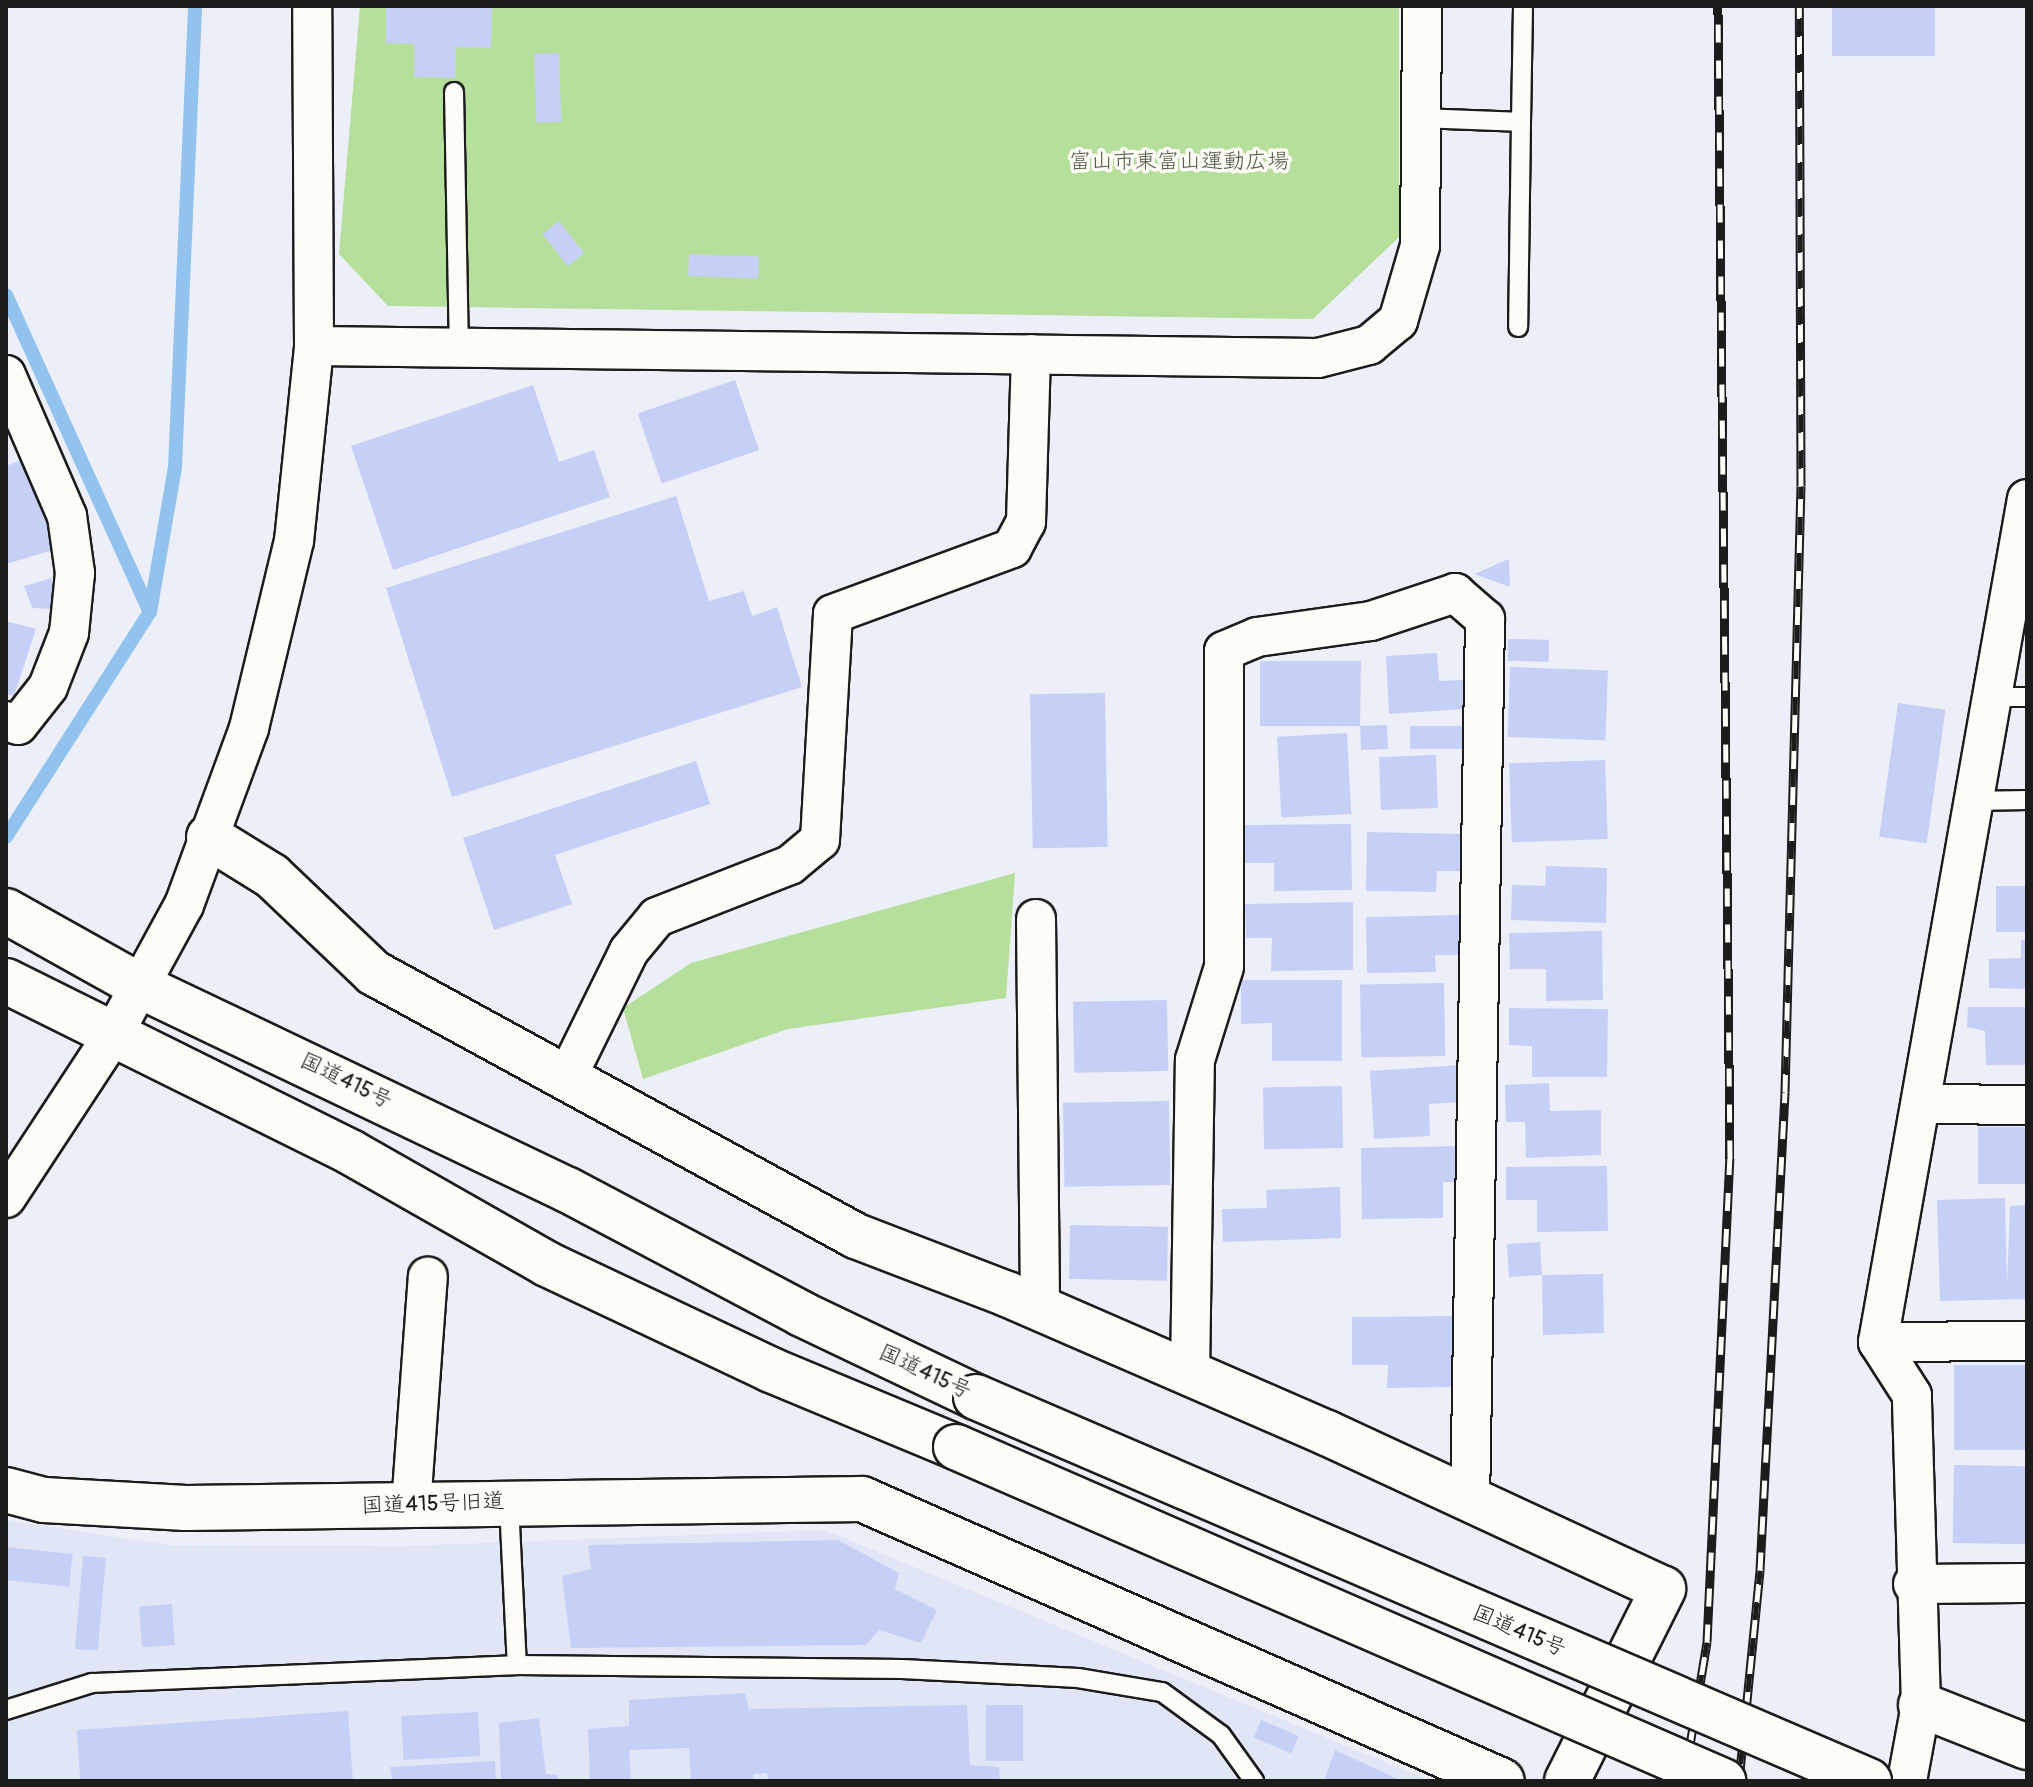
<!DOCTYPE html>
<html>
<head>
<meta charset="utf-8">
<style>
	body { margin:0 }
	#map { position:relative; width:2033px; height:1787px; overflow:hidden; background:#eceff7; font-family:Pangolin,"Klee One",sans-serif }
	div>[style] { position:absolute }
	[style*='--x'] { left:calc(var(--x)*1px); top:calc(var(--y)*1px); width:calc(var(--w)*1px); rotate:calc(var(--a)*1deg) }
	.built>* { inset:0; background:#e1e6f7 }
	.green>* { inset:0; background:#b6df9b }
	.stream>* { height:14px; margin:-7px; padding:0 7px; transform-origin:7px; border-radius:7px; background:#91c3ee }
	.building>* { inset:0; background:#c6d0f7; transform-origin:0 0 }
	.roads { filter:drop-shadow(2px 0 #1c1c1c) drop-shadow(-2px 0 #1c1c1c) drop-shadow(0 2px #1c1c1c) drop-shadow(0 -2px #1c1c1c) }
	.service>* { height:18px; margin:-9px; padding:0 9px; transform-origin:9px; border-radius:9px; background:#fdfcf7 }
	.minor>* { height:38px; margin:-19px; padding:0 19px; transform-origin:19px; border-radius:19px; background:#fdfcf7 }
	.tertiary>* { height:44px; margin:-22px; padding:0 22px; transform-origin:22px; border-radius:22px; background:#fdfcf7 }
	.trunk>* { height:44px; margin:-22px; padding:0 22px; transform-origin:22px; border-radius:22px; background:#fdfcf7 }
	.rail>* { height:9px; margin-top:-4.5px; transform-origin:0; background:repeating-linear-gradient(90deg,#fdfcf7 0 18px,#1c1c1c 0 36px); box-sizing:border-box; border-block:2px solid #1c1c1c }
	.bridges { filter:drop-shadow(2px 0 #1c1c1c) drop-shadow(-2px 0 #1c1c1c) drop-shadow(0 2px #1c1c1c) drop-shadow(0 -2px #1c1c1c) }
	.trunk-bridge>* { height:44px; margin:-22px; padding:0 22px; transform-origin:22px; border-radius:22px; background:#fdfcf7 }
	span { translate:-50% -50%; white-space:nowrap; text-align:center; line-height:1.15; -webkit-text-stroke:7px #fdfcf7; paint-order:stroke }
	.park-label { font-size:22px; color:#526048 }
	.street-label { font-size:22px; color:#1c1c1c }
	.frame { position:absolute; inset:0; border:8px solid #1c1c1c; pointer-events:none }
</style>
</head>
<body>
<div id="map">
	<div class="built">
		<div style="clip-path:polygon(6px 1520px,169px 1545px,406px 1546px,825px 1530px,1431px 1781px,6px 1781px)"></div>
	</div>
	<div class="green">
		<div style="clip-path:polygon(360px 6px,1399px 6px,1399px 237px,1313px 319px,388px 306px,339px 254px)"></div>
		<div style="clip-path:polygon(1015px 873px,1006px 998px,788px 1029px,643px 1079px,623px 1008px,691px 963px)"></div>
	</div>
	<div class="stream">
		<div style="--x:6;--y:295;--w:348;--a:65.6"></div>
		<div style="--x:6;--y:837;--w:267;--a:-57.4"></div>
		<div style="--x:150;--y:612;--w:147;--a:-80.2"></div>
		<div style="--x:175;--y:467;--w:461;--a:-87.5"></div>
	</div>
	<div class="building">
		<div style="clip-path:polygon(386px 6px,492px 6px,491px 48px,456px 47px,455px 78px,414px 77px,414px 44px,386px 43px)"></div>
		<div style="left:1832px;top:6px;width:103px;height:50px"></div>
		<div style="left:559px;top:53px;width:69px;height:25px;rotate:88deg"></div>
		<div style="left:559px;top:221px;width:41px;height:21px;rotate:52deg"></div>
		<div style="left:689px;top:254px;width:70px;height:22px;rotate:2deg"></div>
		<div style="left:735px;top:380px;width:74px;height:103px;rotate:71deg"></div>
		<div style="clip-path:polygon(533px 385px,559px 462px,594px 450px,610px 497px,393px 570px,351px 446px)"></div>
		<div style="clip-path:polygon(26px 458px,56px 549px,6px 564px,6px 466px)"></div>
		<div style="clip-path:polygon(676px 496px,709px 601px,744px 591px,752px 616px,777px 607px,802px 687px,452px 797px,386px 588px)"></div>
		<div style="clip-path:polygon(1509px 559px,1510px 587px,1474px 574px)"></div>
		<div style="clip-path:polygon(52px 578px,52px 609px,32px 608px,24px 586px)"></div>
		<div style="clip-path:polygon(6px 621px,36px 629px,14px 696px,6px 694px)"></div>
		<div style="left:1508px;top:639px;width:41px;height:22px;rotate:1deg"></div>
		<div style="clip-path:polygon(1437px 653px,1439px 681px,1463px 680px,1465px 709px,1389px 714px,1386px 656px)"></div>
		<div style="clip-path:polygon(1260px 661px,1361px 661px,1360px 726px,1387px 725px,1388px 749px,1361px 750px,1360px 726px,1260px 726px)"></div>
		<div style="left:1510px;top:667px;width:98px;height:70px;rotate:2deg"></div>
		<div style="left:1105px;top:693px;width:154px;height:75px;rotate:89deg"></div>
		<div style="left:1898px;top:703px;width:48px;height:135px;rotate:8deg"></div>
		<div style="left:1410px;top:726px;width:53px;height:23px"></div>
		<div style="left:1347px;top:733px;width:81px;height:70px;rotate:87deg"></div>
		<div style="left:1436px;top:755px;width:53px;height:57px;rotate:88deg"></div>
		<div style="left:1605px;top:760px;width:79px;height:96px;rotate:88deg"></div>
		<div style="clip-path:polygon(696px 761px,710px 804px,555px 855px,572px 904px,494px 930px,463px 838px)"></div>
		<div style="clip-path:polygon(1351px 824px,1352px 890px,1274px 891px,1274px 863px,1245px 863px,1245px 825px)"></div>
		<div style="clip-path:polygon(1367px 832px,1462px 834px,1461px 871px,1437px 871px,1436px 892px,1366px 891px)"></div>
		<div style="clip-path:polygon(1546px 866px,1607px 868px,1606px 923px,1511px 920px,1512px 885px,1545px 886px)"></div>
		<div style="left:2027px;top:886px;width:46px;height:31px;rotate:90deg"></div>
		<div style="clip-path:polygon(1353px 902px,1353px 970px,1271px 971px,1272px 938px,1246px 938px,1245px 904px)"></div>
		<div style="clip-path:polygon(1464px 915px,1465px 955px,1435px 955px,1436px 972px,1367px 973px,1366px 917px)"></div>
		<div style="clip-path:polygon(1602px 931px,1603px 1000px,1546px 1001px,1546px 969px,1510px 969px,1509px 933px)"></div>
		<div style="clip-path:polygon(2021px 940px,2027px 940px,2027px 989px,1989px 988px,1989px 959px,2021px 958px)"></div>
		<div style="clip-path:polygon(1241px 980px,1342px 980px,1342px 1061px,1272px 1061px,1272px 1023px,1241px 1024px)"></div>
		<div style="left:1444px;top:983px;width:73px;height:84px;rotate:89deg"></div>
		<div style="left:1167px;top:1000px;width:71px;height:94px;rotate:89deg"></div>
		<div style="clip-path:polygon(1968px 1007px,2027px 1007px,2027px 1065px,1986px 1065px,1985px 1031px,1967px 1027px)"></div>
		<div style="clip-path:polygon(1509px 1008px,1608px 1009px,1607px 1077px,1532px 1077px,1532px 1046px,1509px 1045px)"></div>
		<div style="clip-path:polygon(1461px 1065px,1463px 1102px,1429px 1104px,1430px 1136px,1374px 1139px,1370px 1071px)"></div>
		<div style="clip-path:polygon(1549px 1083px,1550px 1111px,1601px 1110px,1601px 1155px,1526px 1158px,1525px 1122px,1506px 1122px,1505px 1085px)"></div>
		<div style="left:1342px;top:1086px;width:62px;height:79px;rotate:89deg"></div>
		<div style="left:1169px;top:1101px;width:84px;height:106px;rotate:89deg"></div>
		<div style="left:2027px;top:1127px;width:57px;height:49px;rotate:90deg"></div>
		<div style="clip-path:polygon(1463px 1146px,1463px 1182px,1443px 1182px,1443px 1218px,1362px 1219px,1361px 1148px)"></div>
		<div style="clip-path:polygon(1607px 1166px,1608px 1231px,1537px 1232px,1537px 1200px,1506px 1200px,1506px 1167px)"></div>
		<div style="clip-path:polygon(1340px 1187px,1341px 1238px,1223px 1242px,1222px 1209px,1267px 1208px,1266px 1190px)"></div>
		<div style="clip-path:polygon(2005px 1198px,2007px 1285px,2010px 1206px,2027px 1205px,2027px 1299px,1940px 1301px,1937px 1200px)"></div>
		<div style="left:1070px;top:1225px;width:98px;height:54px;rotate:1deg"></div>
		<div style="clip-path:polygon(1540px 1242px,1542px 1275px,1603px 1274px,1604px 1333px,1543px 1335px,1542px 1275px,1509px 1277px,1507px 1244px)"></div>
		<div style="clip-path:polygon(1456px 1316px,1456px 1387px,1387px 1388px,1388px 1365px,1352px 1365px,1352px 1317px)"></div>
		<div style="left:2027px;top:1365px;width:85px;height:73px;rotate:90deg"></div>
		<div style="left:1954px;top:1465px;width:73px;height:78px;rotate:1deg"></div>
		<div style="clip-path:polygon(838px 1540px,899px 1573px,895px 1589px,937px 1610px,921px 1643px,879px 1630px,866px 1645px,571px 1648px,562px 1576px,591px 1569px,588px 1545px)"></div>
		<div style="left:6px;top:1547px;width:67px;height:33px;rotate:6deg"></div>
		<div style="left:83px;top:1556px;width:23px;height:93px;rotate:5deg"></div>
		<div style="left:172px;top:1604px;width:41px;height:33px;rotate:86deg"></div>
		<div style="clip-path:polygon(745px 1693px,749px 1709px,967px 1705px,970px 1765px,999px 1767px,1000px 1781px,768px 1781px,767px 1773px,753px 1774px,753px 1781px,691px 1781px,689px 1748px,629px 1750px,631px 1781px,590px 1781px,588px 1729px,629px 1726px,629px 1700px)"></div>
		<div style="left:1023px;top:1705px;width:56px;height:37px;rotate:90deg"></div>
		<div style="left:348px;top:1711px;width:70px;height:272px;rotate:86deg"></div>
		<div style="left:478px;top:1712px;width:44px;height:77px;rotate:87deg"></div>
		<div style="clip-path:polygon(539px 1718px,546px 1774px,558px 1775px,558px 1781px,501px 1781px,499px 1723px)"></div>
		<div style="left:1261px;top:1720px;width:41px;height:19px;rotate:23deg"></div>
		<div style="clip-path:polygon(1335px 1750px,1402px 1781px,1324px 1781px)"></div>
		<div style="clip-path:polygon(495px 1761px,496px 1781px,392px 1781px,390px 1767px)"></div>
	</div>
	<div class="roads">
		<div class="service">
			<div style="--x:454;--y:92;--w:256;--a:88.9"></div>
			<div style="--x:1422;--y:118;--w:99;--a:2.3"></div>
			<div style="--x:1521;--y:122;--w:205;--a:90.8"></div>
			<div style="--x:1521;--y:122;--w:116;--a:-89"></div>
			<div style="--x:1990;--y:697;--w:37;--a:0"></div>
			<div style="--x:1970;--y:801;--w:57;--a:-1"></div>
			<div style="--x:509;--y:1504;--w:161;--a:87.2"></div>
			<div style="--x:517;--y:1665;--w:385;--a:0.6"></div>
			<div style="--x:902;--y:1669;--w:176;--a:2.9"></div>
			<div style="--x:1078;--y:1678;--w:85;--a:9.5"></div>
			<div style="--x:1162;--y:1692;--w:73;--a:36.1"></div>
			<div style="--x:1221;--y:1735;--w:57;--a:54.3"></div>
			<div style="--x:6;--y:1710;--w:90;--a:-17.4"></div>
			<div style="--x:92;--y:1683;--w:425;--a:-2.4"></div>
		</div>
		<div class="minor">
			<div style="--x:314;--y:346;--w:1004;--a:0.68"></div>
			<div style="--x:1318;--y:358;--w:53;--a:-14.3"></div>
			<div style="--x:1369;--y:345;--w:38;--a:-40"></div>
			<div style="--x:1398;--y:321;--w:78;--a:-73.7"></div>
			<div style="--x:1420;--y:246;--w:240;--a:-89.5"></div>
			<div style="--x:6;--y:375;--w:154;--a:66.6"></div>
			<div style="--x:67;--y:516;--w:58;--a:82"></div>
			<div style="--x:75;--y:573;--w:60;--a:95.7"></div>
			<div style="--x:69;--y:633;--w:58;--a:111.3"></div>
			<div style="--x:48;--y:687;--w:48;--a:128.3"></div>
			<div style="--x:18;--y:725;--w:13;--a:-162"></div>
			<div style="--x:1036;--y:919;--w:391;--a:89.4"></div>
			<div style="--x:567;--y:1077;--w:140;--a:-63.8"></div>
			<div style="--x:629;--y:951;--w:44;--a:-50.5"></div>
			<div style="--x:657;--y:917;--w:143;--a:-21.4"></div>
			<div style="--x:790;--y:865;--w:39;--a:-40"></div>
			<div style="--x:820;--y:840;--w:226;--a:-86.7"></div>
			<div style="--x:833;--y:614;--w:191;--a:-20.2"></div>
			<div style="--x:1012;--y:548;--w:30;--a:-62"></div>
			<div style="--x:1026;--y:522;--w:168;--a:-88.3"></div>
			<div style="--x:1921;--y:1104;--w:106;--a:0.5"></div>
			<div style="--x:6;--y:1198;--w:195;--a:-56.7"></div>
			<div style="--x:113;--y:1035;--w:148;--a:-61.4"></div>
			<div style="--x:184;--y:905;--w:189;--a:-69.8"></div>
			<div style="--x:249;--y:728;--w:192;--a:-76.5"></div>
			<div style="--x:294;--y:541;--w:196;--a:-84.1"></div>
			<div style="--x:314;--y:346;--w:340;--a:-90.3"></div>
			<div style="--x:1878;--y:1342;--w:149;--a:-0.4"></div>
			<div style="--x:1190;--y:1373;--w:313;--a:-89.1"></div>
			<div style="--x:1195;--y:1060;--w:97;--a:-72.7"></div>
			<div style="--x:1224;--y:967;--w:316;--a:-90"></div>
			<div style="--x:1224;--y:651;--w:36;--a:-23"></div>
			<div style="--x:1257;--y:637;--w:115;--a:-8"></div>
			<div style="--x:1371;--y:621;--w:89;--a:-18.4"></div>
			<div style="--x:1455;--y:593;--w:40;--a:41"></div>
			<div style="--x:1485;--y:619;--w:882;--a:90.97"></div>
			<div style="--x:411;--y:1506;--w:230;--a:-85.8"></div>
			<div style="--x:1913;--y:1584;--w:114;--a:-0.5"></div>
			<div style="--x:1907;--y:1781;--w:77;--a:-79.6"></div>
			<div style="--x:1921;--y:1705;--w:310;--a:-91.7"></div>
			<div style="--x:1912;--y:1395;--w:63;--a:-122.7"></div>
			<div style="--x:1878;--y:1342;--w:856;--a:-79.98"></div>
		</div>
		<div class="tertiary">
			<div style="--x:862;--y:1499;--w:699;--a:23.78"></div>
			<div style="--x:1567;--y:1781;--w:215;--a:-63.4"></div>
		</div>
		<div class="trunk">
			<div style="--x:209;--y:837;--w:74;--a:31.8"></div>
			<div style="--x:272;--y:876;--w:141;--a:43.6"></div>
			<div style="--x:374;--y:973;--w:549;--a:28.62"></div>
			<div style="--x:856;--y:1236;--w:162;--a:21"></div>
			<div style="--x:1007;--y:1294;--w:349;--a:23.5"></div>
			<div style="--x:1327;--y:1433;--w:370;--a:24.9"></div>
			<div style="--x:6;--y:911;--w:154;--a:29.2"></div>
			<div style="--x:140;--y:986;--w:474;--a:25.5"></div>
			<div style="--x:568;--y:1190;--w:265;--a:27.9"></div>
			<div style="--x:802;--y:1314;--w:193;--a:25.5"></div>
			<div style="--x:6;--y:981;--w:386;--a:26.4"></div>
			<div style="--x:352;--y:1153;--w:224;--a:29.6"></div>
			<div style="--x:547;--y:1264;--w:248;--a:25.3"></div>
			<div style="--x:771;--y:1370;--w:200;--a:22.6"></div>
			<div style="--x:6;--y:1490;--w:39;--a:15"></div>
			<div style="--x:44;--y:1500;--w:142;--a:3.2"></div>
			<div style="--x:186;--y:1508;--w:676;--a:-0.76"></div>
			<div style="--x:1921;--y:1705;--w:114;--a:21.6"></div>
		</div>
	</div>
	<div class="rail">
		<div style="--x:1684;--y:1781;--w:141;--a:-80.6"></div>
		<div style="--x:1707;--y:1642;--w:485;--a:-87.3"></div>
		<div style="--x:1730;--y:1158;--w:1152;--a:-90.6"></div>
		<div style="--x:1739;--y:1781;--w:212;--a:-84.3"></div>
		<div style="--x:1760;--y:1570;--w:479;--a:-87"></div>
		<div style="--x:1785;--y:1092;--w:606;--a:-88.49"></div>
		<div style="--x:1801;--y:486;--w:480;--a:-90.2"></div>
	</div>
	<div class="bridges">
		<div class="trunk-bridge">
			<div style="--x:976;--y:1397;--w:972;--a:23.27"></div>
			<div style="--x:956;--y:1447;--w:837;--a:23.53"></div>
		</div>
	</div>
	<div class="park-label">
		<span style="left:1179px;top:162px">富山市東富山運動広場</span>
	</div>
	<div class="street-label">
		<span style="left:346px;top:1081px;rotate:26deg">国道415号</span>
		<span style="left:925px;top:1372px;rotate:25deg">国道415号</span>
		<span style="left:433px;top:1504px;rotate:-2deg">国道415号旧道</span>
		<span style="left:1519px;top:1631px;rotate:23deg">国道415号</span>
	</div>
	<div class="frame"></div>
</div>
</body>
</html>
